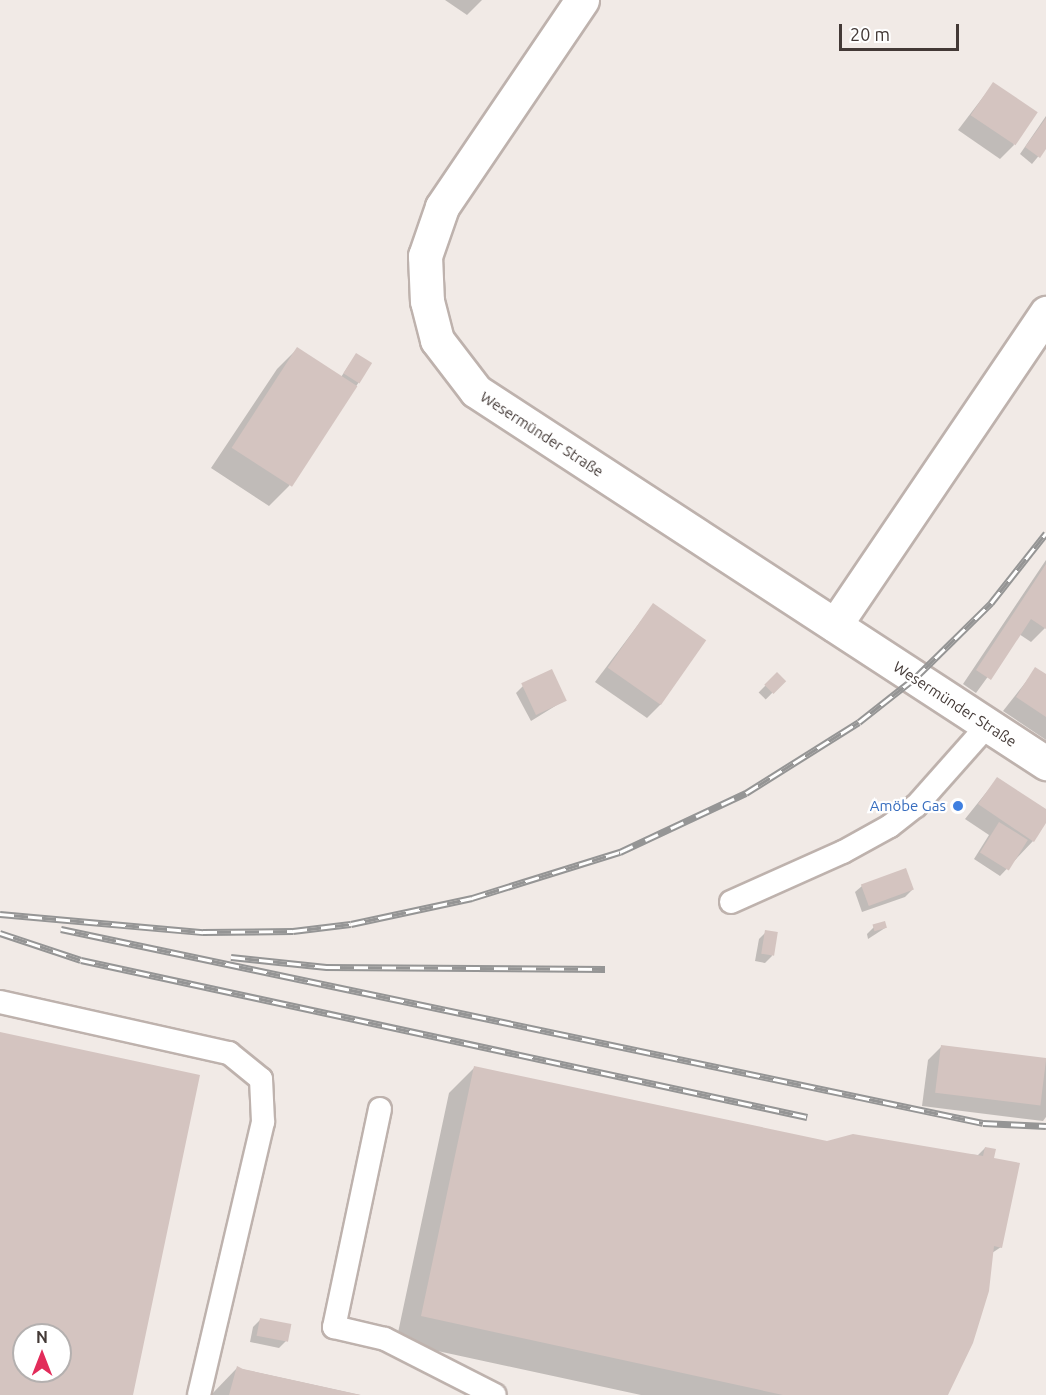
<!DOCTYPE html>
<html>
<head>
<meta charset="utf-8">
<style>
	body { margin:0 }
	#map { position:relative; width:1046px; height:1395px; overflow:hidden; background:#f1eae6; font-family:Ubuntu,sans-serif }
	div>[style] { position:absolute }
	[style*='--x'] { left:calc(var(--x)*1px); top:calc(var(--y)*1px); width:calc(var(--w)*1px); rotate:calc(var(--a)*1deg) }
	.shadow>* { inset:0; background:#0003; transform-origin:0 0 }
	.building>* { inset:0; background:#d4c4c0; transform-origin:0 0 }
	.roads { filter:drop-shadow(2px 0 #beb2ad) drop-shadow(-2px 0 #beb2ad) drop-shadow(0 2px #beb2ad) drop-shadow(0 -2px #beb2ad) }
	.service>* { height:22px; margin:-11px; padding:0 11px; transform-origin:11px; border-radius:11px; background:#fff }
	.minor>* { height:33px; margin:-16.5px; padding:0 16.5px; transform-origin:16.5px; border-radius:16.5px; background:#fff }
	.rail>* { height:7px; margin-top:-3.5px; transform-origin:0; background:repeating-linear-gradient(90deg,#fff 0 14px,#959595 0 28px); box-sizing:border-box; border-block:2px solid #959595 }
	.dots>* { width:16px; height:16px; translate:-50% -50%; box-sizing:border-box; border:3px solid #fff; border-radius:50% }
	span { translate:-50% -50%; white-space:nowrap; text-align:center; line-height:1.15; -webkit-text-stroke:4.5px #fff; paint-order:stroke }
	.street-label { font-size:15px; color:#433936 }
	.shop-label { font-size:15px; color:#366cbe }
	.right { translate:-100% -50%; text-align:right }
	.north { position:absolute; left:12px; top:1323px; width:60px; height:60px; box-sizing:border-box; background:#fff; border:2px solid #b4b0af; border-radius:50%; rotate:0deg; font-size:16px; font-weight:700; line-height:24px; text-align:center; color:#433936 }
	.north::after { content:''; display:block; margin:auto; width:21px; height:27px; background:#e22c5a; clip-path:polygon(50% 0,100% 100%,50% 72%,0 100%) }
	.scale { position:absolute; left:839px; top:24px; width:120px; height:27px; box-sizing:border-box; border:3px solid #433936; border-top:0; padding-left:8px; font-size:18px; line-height:21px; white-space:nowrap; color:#433936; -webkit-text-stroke:4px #fff; paint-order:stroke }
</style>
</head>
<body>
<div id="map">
	<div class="shadow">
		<div style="clip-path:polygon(445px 0,482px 0,467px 15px)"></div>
		<div style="clip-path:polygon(993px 84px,1014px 145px,1000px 159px,958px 130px)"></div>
		<div style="clip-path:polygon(1046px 116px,1046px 147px,1032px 164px,1020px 154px)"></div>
		<div style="clip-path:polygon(297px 349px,341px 377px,356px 355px,359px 382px,289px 486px,269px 506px,211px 468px,277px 369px)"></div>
		<div style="clip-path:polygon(1046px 560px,1046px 627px,1031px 642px,1019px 634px,976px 693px,963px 684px)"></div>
		<div style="clip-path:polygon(653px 605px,661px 704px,647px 718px,595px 682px)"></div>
		<div style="clip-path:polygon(1036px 669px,1046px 675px,1046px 740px,1003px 711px)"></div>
		<div style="left:777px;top:674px;width:10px;height:26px;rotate:45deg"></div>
		<div style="clip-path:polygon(523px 686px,565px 700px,531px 721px,516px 693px)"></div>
		<div style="clip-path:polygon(997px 779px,1046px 811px,1046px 821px,1033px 841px,1000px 876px,974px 859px,989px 835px,965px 819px)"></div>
		<div style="clip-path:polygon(862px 886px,912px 890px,905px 897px,862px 912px,855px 892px)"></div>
		<div style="clip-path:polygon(874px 927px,885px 928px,868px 939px,867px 934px)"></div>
		<div style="clip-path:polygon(766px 932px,772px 956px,765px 963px,755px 961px,759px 939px)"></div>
		<div style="clip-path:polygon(942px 1046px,1046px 1060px,1046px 1117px,1043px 1121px,922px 1106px,928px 1060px)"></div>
		<div style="clip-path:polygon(474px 1068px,828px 1143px,978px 1155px,985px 1148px,993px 1157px,1001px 1247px,992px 1253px,946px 1395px,641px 1395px,396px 1342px,449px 1093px)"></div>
		<div style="clip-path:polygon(260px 1320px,286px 1341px,279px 1348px,250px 1342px,253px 1327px)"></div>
		<div style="clip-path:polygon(237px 1368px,360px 1395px,211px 1395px)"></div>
	</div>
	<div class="building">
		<div style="left:993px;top:82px;width:54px;height:40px;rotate:34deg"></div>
		<div style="clip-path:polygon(1046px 118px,1046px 149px,1040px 158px,1025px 147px)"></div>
		<div style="left:297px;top:347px;width:72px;height:120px;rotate:33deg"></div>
		<div style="left:356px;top:353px;width:19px;height:24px;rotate:32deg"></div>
		<div style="clip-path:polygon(1046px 564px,1046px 629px,1031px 619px,991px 680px,976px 670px)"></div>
		<div style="left:653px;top:603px;width:65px;height:79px;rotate:35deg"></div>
		<div style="clip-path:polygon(1035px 667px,1046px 674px,1046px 717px,1016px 697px)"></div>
		<div style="left:552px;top:669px;width:35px;height:34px;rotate:65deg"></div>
		<div style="left:777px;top:672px;width:13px;height:18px;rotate:45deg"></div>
		<div style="clip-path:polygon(997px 777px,1046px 809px,1046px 823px,1034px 842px,978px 804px)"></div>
		<div style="left:999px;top:822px;width:34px;height:36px;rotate:32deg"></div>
		<div style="left:906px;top:868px;width:23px;height:48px;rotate:70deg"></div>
		<div style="left:885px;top:921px;width:7px;height:13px;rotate:74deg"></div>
		<div style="left:765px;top:930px;width:13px;height:24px;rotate:9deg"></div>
		<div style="clip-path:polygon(evenodd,0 1032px,200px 1075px,133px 1395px,0 1395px,0 1032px,24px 1335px,60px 1335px,60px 1371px,24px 1371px,24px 1335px)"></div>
		<div style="left:941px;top:1045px;width:106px;height:48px;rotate:7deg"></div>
		<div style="clip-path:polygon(474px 1066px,827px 1141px,853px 1134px,983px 1156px,985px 1147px,996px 1149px,994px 1158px,1020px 1163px,1002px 1248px,994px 1246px,989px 1291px,973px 1343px,948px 1395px,783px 1395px,421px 1316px)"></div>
		<div style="left:260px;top:1318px;width:32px;height:18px;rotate:11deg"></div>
		<div style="clip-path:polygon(237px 1366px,243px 1369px,361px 1395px,229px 1395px)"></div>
	</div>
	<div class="roads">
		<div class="service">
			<div style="--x:731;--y:902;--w:123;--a:-24.1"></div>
			<div style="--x:843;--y:852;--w:54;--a:-29"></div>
			<div style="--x:890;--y:826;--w:33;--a:-38"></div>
			<div style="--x:916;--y:806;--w:108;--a:-48.4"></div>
			<div style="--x:0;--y:1002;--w:235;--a:12.6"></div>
			<div style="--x:229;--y:1053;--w:41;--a:39.1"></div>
			<div style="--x:261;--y:1079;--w:43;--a:87.3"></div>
			<div style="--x:263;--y:1122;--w:280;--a:103.2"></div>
			<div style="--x:380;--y:1109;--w:223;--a:101.9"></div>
			<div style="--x:334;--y:1327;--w:52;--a:13.2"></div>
			<div style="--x:385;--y:1339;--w:123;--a:27"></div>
		</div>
		<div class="minor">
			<div style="--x:582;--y:0;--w:250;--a:124.1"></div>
			<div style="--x:442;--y:207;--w:52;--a:109.1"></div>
			<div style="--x:425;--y:256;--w:45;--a:87.5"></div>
			<div style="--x:427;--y:301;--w:40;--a:75.6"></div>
			<div style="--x:437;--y:340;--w:64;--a:52.6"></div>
			<div style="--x:476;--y:391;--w:681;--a:33.13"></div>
			<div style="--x:835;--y:625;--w:377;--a:-55.9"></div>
		</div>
	</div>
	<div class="rail">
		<div style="--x:0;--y:914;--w:204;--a:5.1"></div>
		<div style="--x:203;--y:932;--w:90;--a:-0.6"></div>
		<div style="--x:293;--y:931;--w:58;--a:-6.9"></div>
		<div style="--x:351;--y:924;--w:124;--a:-12.1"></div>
		<div style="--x:472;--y:898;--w:155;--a:-17.3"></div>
		<div style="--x:620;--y:852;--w:139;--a:-25.1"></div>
		<div style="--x:746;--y:793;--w:133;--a:-32.1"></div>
		<div style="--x:859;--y:722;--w:71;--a:-38.2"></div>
		<div style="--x:915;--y:678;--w:107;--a:-44.6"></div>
		<div style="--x:991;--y:603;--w:89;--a:-51.8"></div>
		<div style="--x:61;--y:929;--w:942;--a:11.88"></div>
		<div style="--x:983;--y:1123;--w:63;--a:2.7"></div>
		<div style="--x:0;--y:933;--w:85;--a:18.4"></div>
		<div style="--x:81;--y:960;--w:743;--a:12.2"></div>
		<div style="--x:231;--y:957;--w:96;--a:6"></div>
		<div style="--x:326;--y:967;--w:279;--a:0.4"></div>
	</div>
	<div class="dots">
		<div style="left:958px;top:806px;background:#3f7fe0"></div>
	</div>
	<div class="street-label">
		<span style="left:542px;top:434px;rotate:33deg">Wesermünder Straße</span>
		<span style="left:955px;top:704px;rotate:33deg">Wesermünder Straße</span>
	</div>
	<div class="shop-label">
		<span class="right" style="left:946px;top:806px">Amöbe Gas</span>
	</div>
	<div class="north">N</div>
	<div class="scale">20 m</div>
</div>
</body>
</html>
